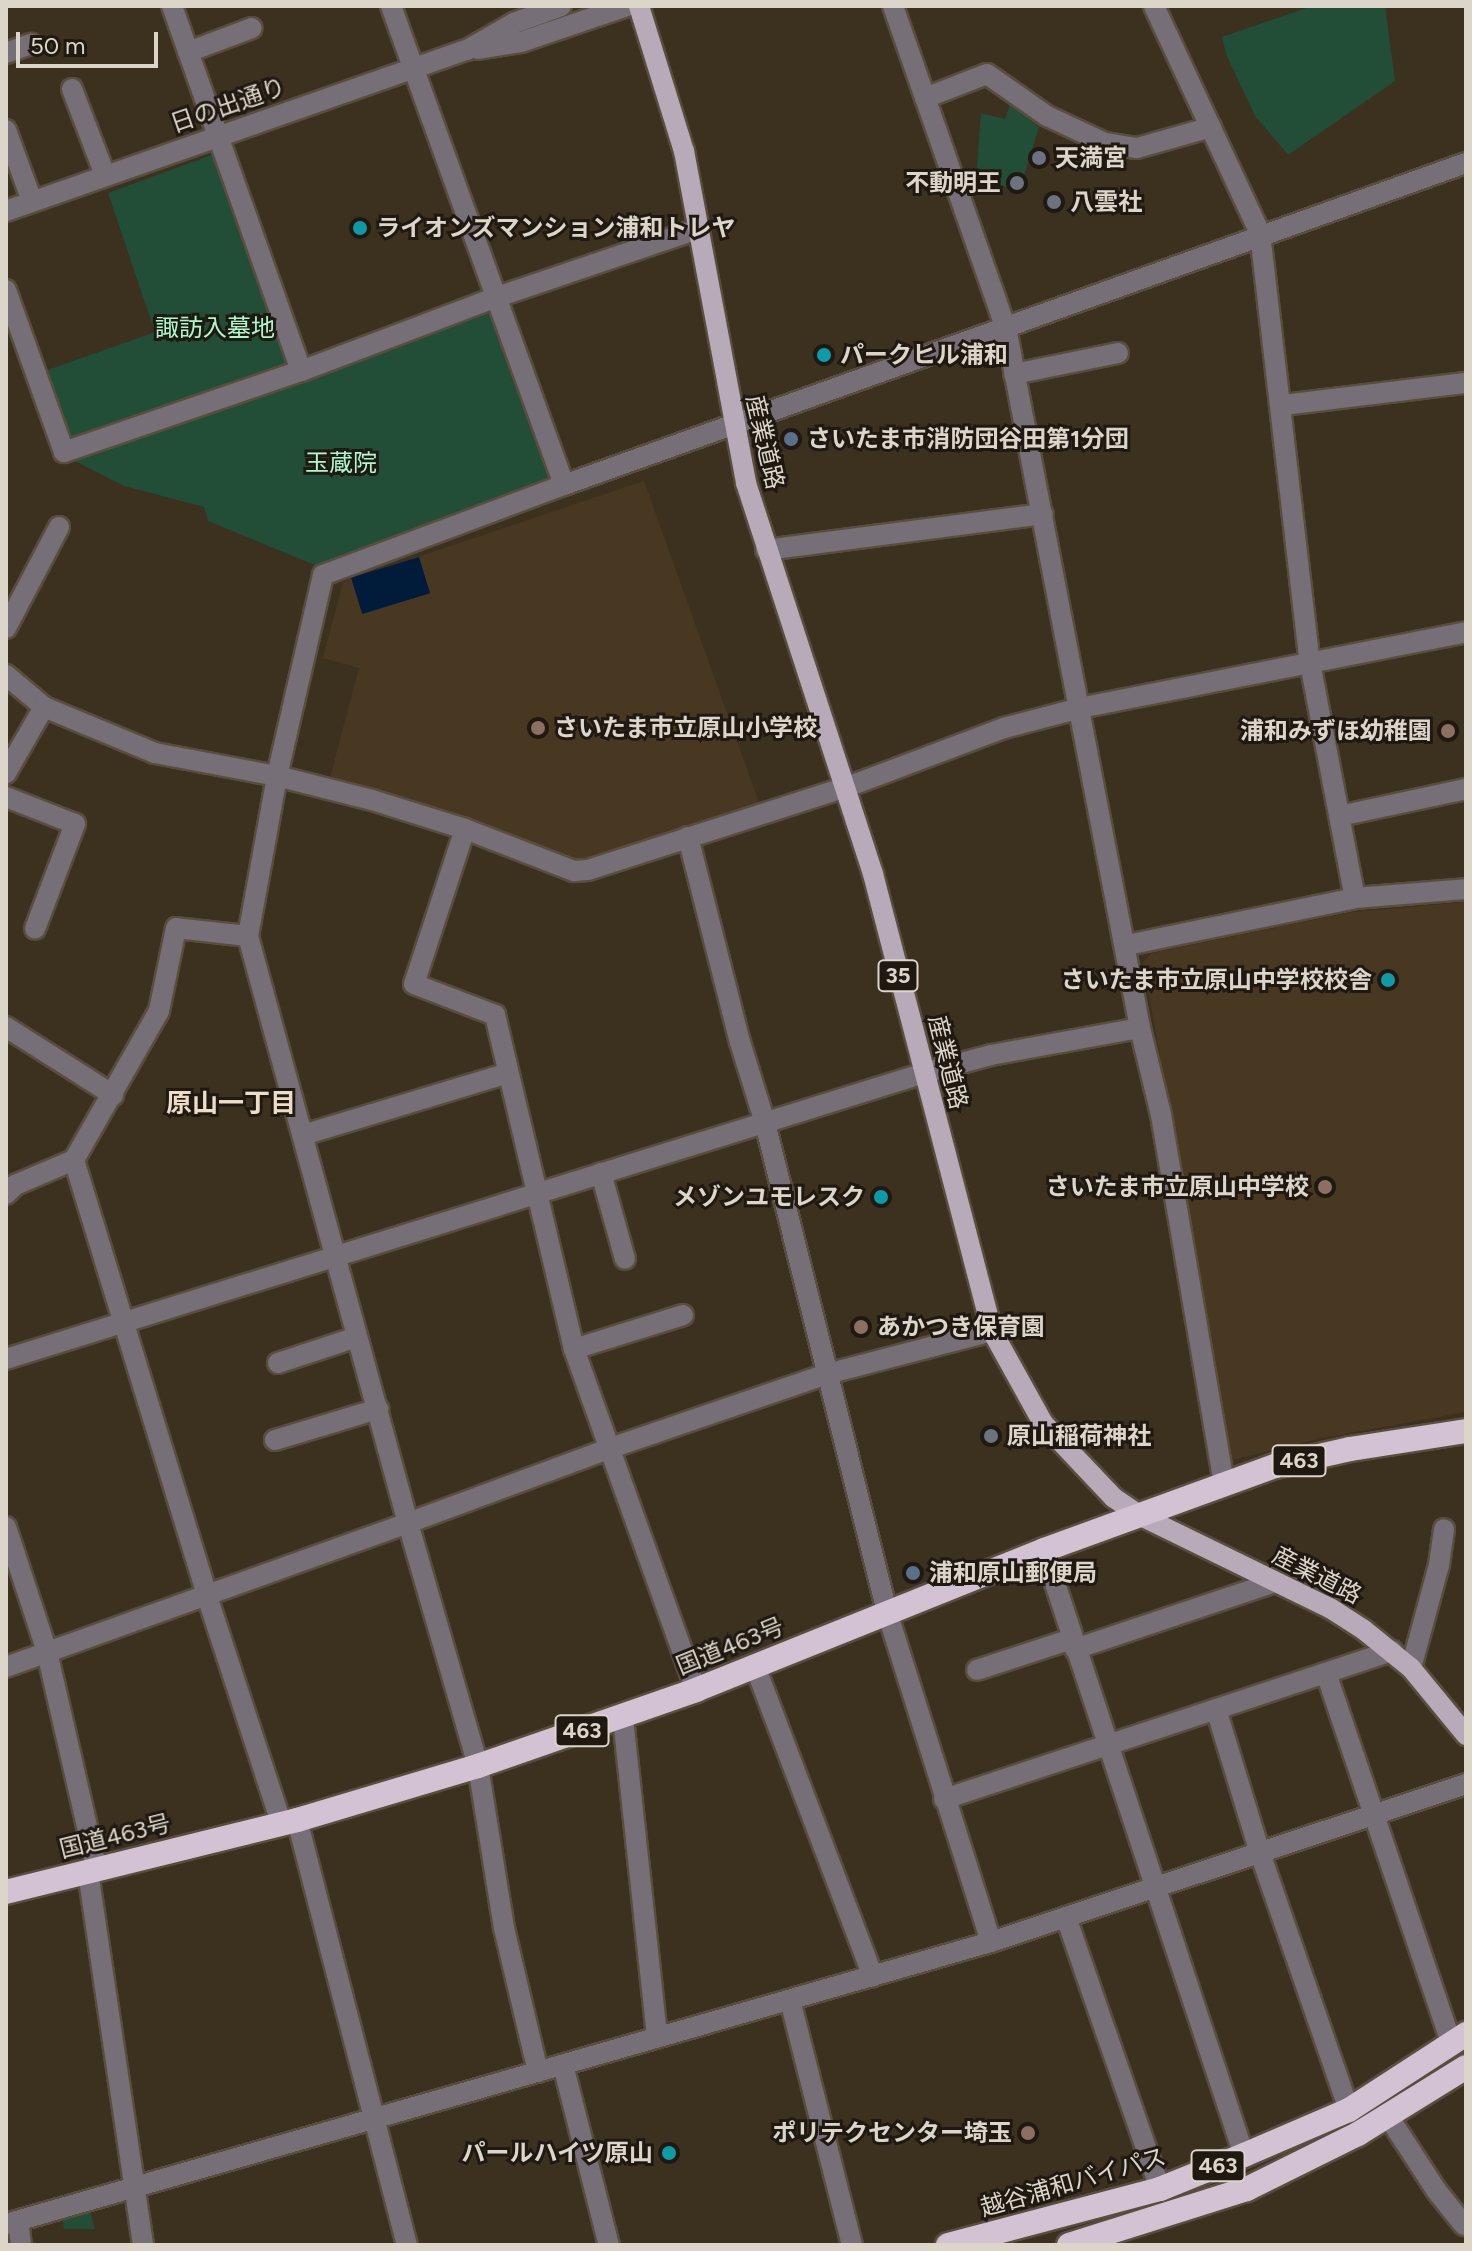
<!DOCTYPE html>
<html>
<head>
<meta charset="utf-8">
<style>
	body { margin:0 }
	#map { position:relative; width:1472px; height:2251px; overflow:hidden; background:#3c301f; font-family:Figtree,"Noto Sans JP",sans-serif }
	div>[style] { position:absolute }
	[style*='--x'] { left:calc(var(--x)*1px); top:calc(var(--y)*1px); width:calc(var(--w)*1px); rotate:calc(var(--a)*1deg) }
	.built>* { inset:0; background:#483821 }
	.green>* { inset:0; background:#224d37 }
	.water>* { inset:0; background:#001c3a; transform-origin:0 0 }
	.roads { filter:drop-shadow(2px 0 #594e3e) drop-shadow(-2px 0 #594e3e) drop-shadow(0 2px #594e3e) drop-shadow(0 -2px #594e3e) }
	.minor>* { height:20px; margin:-10px; padding:0 10px; transform-origin:10px; border-radius:10px; background:#766f77 }
	.major>* { height:20px; margin:-10px; padding:0 10px; transform-origin:10px; border-radius:10px; background:#b9aaba }
	.highway>* { height:24px; margin:-12px; padding:0 12px; transform-origin:12px; border-radius:12px; background:#d3c1d4 }
	.dots>* { width:22px; height:22px; translate:-50% -50%; box-sizing:border-box; border:4px solid #1f1912; border-radius:50% }
	span { translate:-50% -50%; white-space:nowrap; text-align:center; line-height:1.15; -webkit-text-stroke:6px #1f1912; paint-order:stroke }
	.shield-label span { padding:2px 6px; background:#1f1912; border:2px solid; border-radius:6px; -webkit-text-stroke-width:0 }
	.shield-label { font-size:22px; color:#dcd5ca; font-weight:700 }
	.street-label { font-size:24px; color:#dcd5ca }
	.poi-label { font-size:24px; color:#dcd5ca; font-weight:700 }
	.left { translate:0 -50%; text-align:left }
	.right { translate:-100% -50%; text-align:right }
	.park-label { font-size:24px; color:#aaf8cc }
	.neighbourhood-label { font-size:26px; color:#edddc8; font-weight:700 }
	.frame { position:absolute; inset:0; border:8px solid #dcd5ca; pointer-events:none }
	.scale { position:absolute; left:16px; top:32px; width:142px; height:36px; box-sizing:border-box; border:4px solid #dcd5ca; border-top:0; padding-left:10px; font-size:24px; line-height:28px; white-space:nowrap; color:#dcd5ca; -webkit-text-stroke:6px #1f1912; paint-order:stroke }
</style>
</head>
<body>
<div id="map">
	<div class="built">
		<div style="clip-path:polygon(644px 481px,762px 811px,555px 868px,327px 789px,359px 668px,323px 658px,343px 582px)"></div>
		<div style="clip-path:polygon(1466px 902px,1466px 1412px,1323px 1438px,1232px 1460px,1143px 962px,1152px 953px,1353px 912px)"></div>
	</div>
	<div class="green">
		<div style="clip-path:polygon(1312px 6px,1385px 6px,1395px 81px,1288px 155px,1255px 116px,1226px 54px,1222px 37px)"></div>
		<div style="clip-path:polygon(1010px 104px,1039px 127px,1024px 176px,1013px 175px,1010px 188px,976px 178px,981px 113px,1005px 119px)"></div>
		<div style="clip-path:polygon(217px 153px,292px 368px,68px 442px,42px 372px,155px 332px,108px 193px)"></div>
		<div style="clip-path:polygon(494px 312px,556px 481px,322px 568px,208px 521px,204px 507px,124px 486px,75px 461px)"></div>
		<div style="clip-path:polygon(89px 2208px,95px 2229px,64px 2229px,62px 2215px)"></div>
	</div>
	<div class="water">
		<div style="left:419px;top:557px;width:38px;height:71px;rotate:73deg"></div>
	</div>
	<div class="roads">
		<div class="minor">
			<div style="--x:172;--y:6;--w:387;--a:70.5"></div>
			<div style="--x:391;--y:6;--w:509;--a:70.14"></div>
			<div style="--x:893;--y:6;--w:341;--a:70.7"></div>
			<div style="--x:1006;--y:328;--w:713;--a:79.16"></div>
			<div style="--x:1140;--y:1028;--w:89;--a:76.4"></div>
			<div style="--x:1161;--y:1115;--w:373;--a:80.3"></div>
			<div style="--x:1154;--y:6;--w:251;--a:65"></div>
			<div style="--x:1260;--y:233;--w:433;--a:83.4"></div>
			<div style="--x:1310;--y:663;--w:239;--a:79.2"></div>
			<div style="--x:478;--y:49;--w:44;--a:-9.2"></div>
			<div style="--x:521;--y:42;--w:112;--a:-18.8"></div>
			<div style="--x:188;--y:52;--w:68;--a:-20.6"></div>
			<div style="--x:6;--y:53;--w:27;--a:-20"></div>
			<div style="--x:72;--y:89;--w:92;--a:69"></div>
			<div style="--x:925;--y:98;--w:66;--a:-21.2"></div>
			<div style="--x:987;--y:74;--w:73;--a:35"></div>
			<div style="--x:1047;--y:116;--w:64;--a:25"></div>
			<div style="--x:1105;--y:143;--w:32;--a:9"></div>
			<div style="--x:1137;--y:148;--w:77;--a:-15.8"></div>
			<div style="--x:6;--y:130;--w:76;--a:69.9"></div>
			<div style="--x:6;--y:211;--w:488;--a:-19.3"></div>
			<div style="--x:467;--y:50;--w:54;--a:-29.9"></div>
			<div style="--x:514;--y:23;--w:50;--a:-19.9"></div>
			<div style="--x:6;--y:290;--w:172;--a:70.3"></div>
			<div style="--x:64;--y:452;--w:250;--a:-18.9"></div>
			<div style="--x:301;--y:371;--w:210;--a:-20.7"></div>
			<div style="--x:497;--y:297;--w:212;--a:-18.7"></div>
			<div style="--x:1014;--y:374;--w:106;--a:-11.4"></div>
			<div style="--x:1283;--y:405;--w:184;--a:-6.9"></div>
			<div style="--x:766;--y:550;--w:279;--a:-7.4"></div>
			<div style="--x:6;--y:628;--w:114;--a:-62.3"></div>
			<div style="--x:6;--y:675;--w:50;--a:40.1"></div>
			<div style="--x:44;--y:707;--w:120;--a:22.5"></div>
			<div style="--x:155;--y:753;--w:124;--a:10.7"></div>
			<div style="--x:277;--y:776;--w:98;--a:14.2"></div>
			<div style="--x:372;--y:800;--w:97;--a:17.3"></div>
			<div style="--x:465;--y:829;--w:117;--a:21.1"></div>
			<div style="--x:574;--y:871;--w:14;--a:-4"></div>
			<div style="--x:588;--y:870;--w:272;--a:-17.8"></div>
			<div style="--x:847;--y:787;--w:168;--a:-20.6"></div>
			<div style="--x:1004;--y:728;--w:79;--a:-14.7"></div>
			<div style="--x:1080;--y:708;--w:393;--a:-11.1"></div>
			<div style="--x:6;--y:773;--w:76;--a:-60.1"></div>
			<div style="--x:6;--y:797;--w:74;--a:21.4"></div>
			<div style="--x:75;--y:824;--w:112;--a:110.9"></div>
			<div style="--x:1340;--y:816;--w:129;--a:-12.1"></div>
			<div style="--x:465;--y:829;--w:163;--a:108.2"></div>
			<div style="--x:414;--y:984;--w:87;--a:20.9"></div>
			<div style="--x:495;--y:1015;--w:343;--a:76.7"></div>
			<div style="--x:574;--y:1349;--w:362;--a:70.3"></div>
			<div style="--x:688;--y:837;--w:211;--a:75.8"></div>
			<div style="--x:740;--y:1042;--w:85;--a:72.8"></div>
			<div style="--x:765;--y:1123;--w:504;--a:75.99"></div>
			<div style="--x:887;--y:1612;--w:346;--a:72.5"></div>
			<div style="--x:248;--y:936;--w:72;--a:-173.7"></div>
			<div style="--x:176;--y:928;--w:85;--a:101.6"></div>
			<div style="--x:159;--y:1011;--w:172;--a:119.7"></div>
			<div style="--x:74;--y:1160;--w:456;--a:73"></div>
			<div style="--x:207;--y:1596;--w:239;--a:71.9"></div>
			<div style="--x:1127;--y:945;--w:233;--a:-11.6"></div>
			<div style="--x:1355;--y:898;--w:111;--a:-4.6"></div>
			<div style="--x:6;--y:1027;--w:127;--a:32.4"></div>
			<div style="--x:303;--y:1135;--w:214;--a:-16.8"></div>
			<div style="--x:601;--y:1173;--w:89;--a:74.4"></div>
			<div style="--x:6;--y:1194;--w:13;--a:-45"></div>
			<div style="--x:15;--y:1185;--w:64;--a:-23"></div>
			<div style="--x:992;--y:1331;--w:171;--a:165.4"></div>
			<div style="--x:827;--y:1374;--w:231;--a:161.1"></div>
			<div style="--x:608;--y:1449;--w:213;--a:159.7"></div>
			<div style="--x:408;--y:1523;--w:608;--a:-105.25"></div>
			<div style="--x:248;--y:936;--w:163;--a:-79.7"></div>
			<div style="--x:277;--y:776;--w:206;--a:-77.1"></div>
			<div style="--x:323;--y:575;--w:257;--a:-20.5"></div>
			<div style="--x:564;--y:485;--w:958;--a:-19.65"></div>
			<div style="--x:574;--y:1349;--w:114;--a:-17.3"></div>
			<div style="--x:6;--y:1359;--w:962;--a:-17.3"></div>
			<div style="--x:924;--y:1073;--w:69;--a:-15"></div>
			<div style="--x:991;--y:1055;--w:151;--a:-10.3"></div>
			<div style="--x:278;--y:1363;--w:83;--a:-18.2"></div>
			<div style="--x:275;--y:1440;--w:108;--a:-16.8"></div>
			<div style="--x:6;--y:1527;--w:132;--a:71.8"></div>
			<div style="--x:47;--y:1652;--w:224;--a:77.1"></div>
			<div style="--x:1044;--y:1550;--w:637;--a:71.71"></div>
			<div style="--x:1075;--y:1649;--w:211;--a:-18.5"></div>
			<div style="--x:755;--y:1666;--w:332;--a:69.2"></div>
			<div style="--x:6;--y:1667;--w:427;--a:-19.7"></div>
			<div style="--x:408;--y:1523;--w:253;--a:73.9"></div>
			<div style="--x:478;--y:1766;--w:164;--a:80.9"></div>
			<div style="--x:504;--y:1928;--w:148;--a:76.7"></div>
			<div style="--x:1411;--y:1668;--w:107;--a:-74.8"></div>
			<div style="--x:1439;--y:1565;--w:36;--a:-82"></div>
			<div style="--x:977;--y:1670;--w:100;--a:-18.1"></div>
			<div style="--x:1326;--y:1673;--w:393;--a:71.3"></div>
			<div style="--x:1216;--y:1709;--w:151;--a:73"></div>
			<div style="--x:1260;--y:1853;--w:272;--a:70.9"></div>
			<div style="--x:623;--y:1718;--w:320;--a:83.9"></div>
			<div style="--x:944;--y:1799;--w:472;--a:-18.3"></div>
			<div style="--x:297;--y:1820;--w:439;--a:75.5"></div>
			<div style="--x:88;--y:1872;--w:377;--a:81.6"></div>
			<div style="--x:1066;--y:1917;--w:288;--a:70.9"></div>
			<div style="--x:790;--y:2000;--w:253;--a:75.8"></div>
			<div style="--x:563;--y:2065;--w:186;--a:75.7"></div>
			<div style="--x:1388;--y:2116;--w:88;--a:57"></div>
			<div style="--x:1436;--y:2190;--w:45;--a:51.3"></div>
			<div style="--x:18;--y:2221;--w:24;--a:83"></div>
			<div style="--x:6;--y:2224;--w:1025;--a:-15.98"></div>
			<div style="--x:991;--y:1942;--w:501;--a:-18.4"></div>
		</div>
		<div class="major">
			<div style="--x:639;--y:6;--w:152;--a:72.8"></div>
			<div style="--x:684;--y:151;--w:338;--a:79.4"></div>
			<div style="--x:746;--y:483;--w:411;--a:72"></div>
			<div style="--x:873;--y:874;--w:472;--a:75.4"></div>
			<div style="--x:992;--y:1331;--w:105;--a:61"></div>
			<div style="--x:1043;--y:1423;--w:103;--a:46.6"></div>
			<div style="--x:1114;--y:1498;--w:30;--a:34"></div>
			<div style="--x:1139;--y:1515;--w:212;--a:26"></div>
			<div style="--x:1330;--y:1608;--w:40;--a:32.9"></div>
			<div style="--x:1364;--y:1630;--w:60;--a:39"></div>
			<div style="--x:1411;--y:1668;--w:87;--a:50.6"></div>
		</div>
		<div class="highway">
			<div style="--x:6;--y:1892;--w:300;--a:-13.9"></div>
			<div style="--x:297;--y:1820;--w:189;--a:-16.6"></div>
			<div style="--x:478;--y:1766;--w:231;--a:-19.2"></div>
			<div style="--x:696;--y:1690;--w:375;--a:-21.9"></div>
			<div style="--x:1044;--y:1550;--w:246;--a:-20"></div>
			<div style="--x:1275;--y:1466;--w:77;--a:-12.8"></div>
			<div style="--x:1350;--y:1449;--w:117;--a:-8.8"></div>
			<div style="--x:948;--y:2245;--w:219;--a:-14.8"></div>
			<div style="--x:1160;--y:2189;--w:91;--a:-22"></div>
			<div style="--x:1244;--y:2155;--w:114;--a:-23.2"></div>
			<div style="--x:1349;--y:2110;--w:140;--a:-33"></div>
			<div style="--x:1069;--y:2245;--w:187;--a:-17.5"></div>
			<div style="--x:1247;--y:2189;--w:124;--a:-26.4"></div>
			<div style="--x:1358;--y:2134;--w:127;--a:-31.8"></div>
		</div>
	</div>
	<div class="dots">
		<div style="left:1039px;top:158px;background:#6b7280"></div>
		<div style="left:1017px;top:183px;background:#6b7280"></div>
		<div style="left:1054px;top:202px;background:#6b7280"></div>
		<div style="left:360px;top:228px;background:#0f9aa8"></div>
		<div style="left:824px;top:355px;background:#0f9aa8"></div>
		<div style="left:791px;top:439px;background:#5c6f8a"></div>
		<div style="left:538px;top:728px;background:#8d6e63"></div>
		<div style="left:1448px;top:731px;background:#8d6e63"></div>
		<div style="left:1388px;top:980px;background:#0f9aa8"></div>
		<div style="left:1325px;top:1187px;background:#8d6e63"></div>
		<div style="left:881px;top:1197px;background:#0f9aa8"></div>
		<div style="left:861px;top:1327px;background:#8d6e63"></div>
		<div style="left:991px;top:1436px;background:#6b7280"></div>
		<div style="left:913px;top:1573px;background:#5c6f8a"></div>
		<div style="left:1028px;top:2133px;background:#8d6e63"></div>
		<div style="left:669px;top:2153px;background:#0f9aa8"></div>
	</div>
	<div class="shield-label">
		<span style="left:898px;top:976px">35</span>
		<span style="left:1299px;top:1461px">463</span>
		<span style="left:582px;top:1731px">463</span>
		<span style="left:1218px;top:2166px">463</span>
	</div>
	<div class="street-label">
		<span style="left:228px;top:105px;rotate:-19deg">日の出通り</span>
		<span style="left:765px;top:442px;rotate:77deg">産業道路</span>
		<span style="left:948px;top:1062px;rotate:76deg">産業道路</span>
		<span style="left:1317px;top:1575px;rotate:27deg">産業道路</span>
		<span style="left:730px;top:1646px;rotate:-22deg">国道463号</span>
		<span style="left:115px;top:1836px;rotate:-14deg">国道463号</span>
		<span style="left:1073px;top:2182px;rotate:-16deg">越谷浦和バイパス</span>
	</div>
	<div class="poi-label">
		<span class="left" style="left:1055px;top:158px">天満宮</span>
		<span class="right" style="left:1001px;top:183px">不動明王</span>
		<span class="left" style="left:1070px;top:202px">八雲社</span>
		<span class="left" style="left:376px;top:228px">ライオンズマンション浦和トレヤ</span>
		<span class="left" style="left:840px;top:355px">パークヒル浦和</span>
		<span class="left" style="left:807px;top:439px">さいたま市消防団谷田第1分団</span>
		<span class="left" style="left:554px;top:728px">さいたま市立原山小学校</span>
		<span class="right" style="left:1432px;top:731px">浦和みずほ幼稚園</span>
		<span class="right" style="left:1372px;top:980px">さいたま市立原山中学校校舎</span>
		<span class="right" style="left:1309px;top:1187px">さいたま市立原山中学校</span>
		<span class="right" style="left:865px;top:1197px">メゾンユモレスク</span>
		<span class="left" style="left:877px;top:1327px">あかつき保育園</span>
		<span class="left" style="left:1007px;top:1436px">原山稲荷神社</span>
		<span class="left" style="left:929px;top:1573px">浦和原山郵便局</span>
		<span class="right" style="left:1012px;top:2133px">ポリテクセンター埼玉</span>
		<span class="right" style="left:653px;top:2153px">パールハイツ原山</span>
	</div>
	<div class="park-label">
		<span style="left:215px;top:328px">諏訪入墓地</span>
		<span style="left:341px;top:463px">玉蔵院</span>
	</div>
	<div class="neighbourhood-label">
		<span style="left:231px;top:1104px">原山一丁目</span>
	</div>
	<div class="frame"></div>
	<div class="scale">50 m</div>
</div>
</body>
</html>
